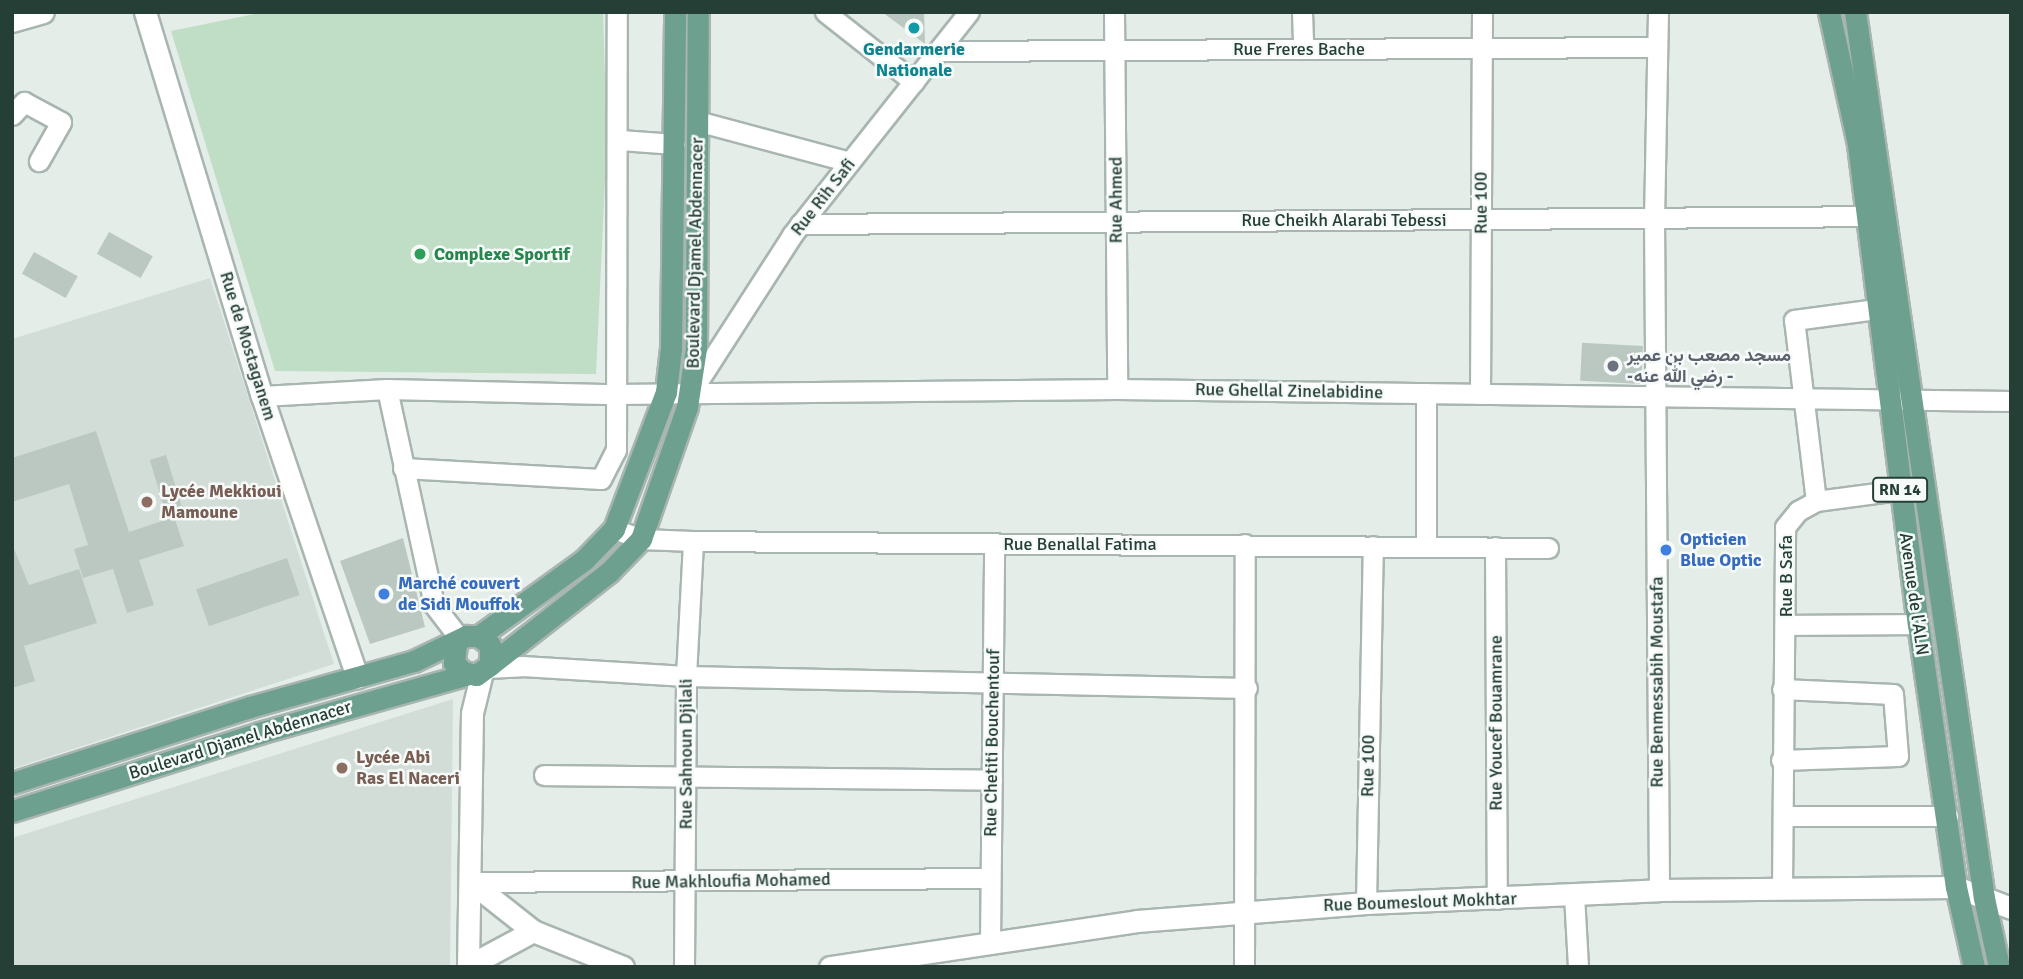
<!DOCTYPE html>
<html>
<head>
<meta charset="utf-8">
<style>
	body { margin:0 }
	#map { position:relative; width:2023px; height:979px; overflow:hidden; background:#e5ede9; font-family:Signika,Vazirmatn,sans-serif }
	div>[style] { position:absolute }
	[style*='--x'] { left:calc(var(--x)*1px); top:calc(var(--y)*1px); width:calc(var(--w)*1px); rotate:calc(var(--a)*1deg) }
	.built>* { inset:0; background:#d3ddd8 }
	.green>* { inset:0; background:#c0ddc5 }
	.building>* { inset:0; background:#bbc8c2; transform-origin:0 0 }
	.roads { filter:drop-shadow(2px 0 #a8b5b0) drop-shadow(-2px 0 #a8b5b0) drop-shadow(0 2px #a8b5b0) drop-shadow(0 -2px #a8b5b0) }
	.minor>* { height:19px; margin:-9.5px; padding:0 9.5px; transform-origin:9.5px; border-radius:9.5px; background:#fff }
	.tertiary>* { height:21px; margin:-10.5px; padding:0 10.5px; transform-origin:10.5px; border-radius:10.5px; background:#fff }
	.secondary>* { height:21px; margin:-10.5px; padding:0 10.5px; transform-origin:10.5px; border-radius:10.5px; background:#fff }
	.primary>* { height:21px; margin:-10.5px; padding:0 10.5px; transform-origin:10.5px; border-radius:10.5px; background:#6da08f }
	.dots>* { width:19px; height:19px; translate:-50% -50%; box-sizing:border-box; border:4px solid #f6faf8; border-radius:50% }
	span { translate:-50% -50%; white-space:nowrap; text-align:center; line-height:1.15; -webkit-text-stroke:5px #f6faf8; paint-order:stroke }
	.shield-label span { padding:2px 5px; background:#f6faf8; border:2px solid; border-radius:5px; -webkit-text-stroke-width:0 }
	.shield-label { font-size:16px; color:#253f36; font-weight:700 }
	.street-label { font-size:18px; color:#253f36 }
	.culture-label { font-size:18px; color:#0d838f; font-weight:700 }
	.leisure-label { font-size:18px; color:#27864d; font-weight:700 }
	.left { translate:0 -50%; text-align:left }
	.worship-label { font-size:18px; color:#5b616d; font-weight:700 }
	.education-label { font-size:18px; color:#785e54; font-weight:700 }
	.shop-label { font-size:18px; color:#366cbe; font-weight:700 }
	.frame { position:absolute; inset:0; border:14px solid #253f36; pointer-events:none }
</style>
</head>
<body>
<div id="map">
	<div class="built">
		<div style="clip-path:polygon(210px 278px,334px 664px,12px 769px,12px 339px)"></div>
		<div style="clip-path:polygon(453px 699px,450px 967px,14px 967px,12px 838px)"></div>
	</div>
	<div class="green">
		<div style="clip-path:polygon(265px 12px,603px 12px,607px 138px,596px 374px,275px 371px,171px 31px)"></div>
	</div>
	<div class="building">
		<div style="clip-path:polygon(882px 12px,924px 12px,925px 44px)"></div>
		<div style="left:109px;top:232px;width:50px;height:25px;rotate:29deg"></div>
		<div style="left:34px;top:252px;width:50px;height:25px;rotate:29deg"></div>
		<div style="left:1643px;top:346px;width:38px;height:61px;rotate:93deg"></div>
		<div style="clip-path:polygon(96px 431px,129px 532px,174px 517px,184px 546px,139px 560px,154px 605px,127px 613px,113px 569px,83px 578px,74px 549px,88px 545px,69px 484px,12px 502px,12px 458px)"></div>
		<div style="left:166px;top:455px;width:53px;height:17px;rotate:73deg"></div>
		<div style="clip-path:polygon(403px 538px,425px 627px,370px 644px,340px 561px)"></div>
		<div style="clip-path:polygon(12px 544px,29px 585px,79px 569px,97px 623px,24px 646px,35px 681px,12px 688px)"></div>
		<div style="left:287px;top:558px;width:39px;height:96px;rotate:71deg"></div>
	</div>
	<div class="roads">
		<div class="minor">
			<div style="--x:825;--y:12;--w:113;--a:38.2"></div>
			<div style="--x:1114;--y:12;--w:377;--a:89.5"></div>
			<div style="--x:1302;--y:12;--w:37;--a:88"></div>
			<div style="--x:1658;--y:12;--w:206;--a:91.1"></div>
			<div style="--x:1654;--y:218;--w:672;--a:89.57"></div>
			<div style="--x:940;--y:51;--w:717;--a:-0.32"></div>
			<div style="--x:12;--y:115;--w:18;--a:-47"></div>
			<div style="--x:24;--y:102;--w:42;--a:28.4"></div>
			<div style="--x:61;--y:122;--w:45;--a:119.4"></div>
			<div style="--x:697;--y:121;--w:158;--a:15"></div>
			<div style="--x:620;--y:140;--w:55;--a:4.2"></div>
			<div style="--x:800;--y:224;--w:1083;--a:-0.42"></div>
			<div style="--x:387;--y:389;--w:221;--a:77.7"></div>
			<div style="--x:434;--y:605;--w:43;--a:52.6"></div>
			<div style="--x:691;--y:392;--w:187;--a:-57.2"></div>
			<div style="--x:792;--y:235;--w:285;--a:-51.6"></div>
			<div style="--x:1426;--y:393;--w:154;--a:90"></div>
			<div style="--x:1480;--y:394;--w:382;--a:-89.7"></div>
			<div style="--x:262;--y:396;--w:125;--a:-3.2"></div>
			<div style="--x:387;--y:389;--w:228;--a:1.3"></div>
			<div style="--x:615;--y:394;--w:502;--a:-0.57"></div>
			<div style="--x:1117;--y:389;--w:894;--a:0.77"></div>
			<div style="--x:403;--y:468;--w:198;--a:3.2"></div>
			<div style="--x:601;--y:479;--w:33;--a:-63"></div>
			<div style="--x:616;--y:450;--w:438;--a:-89.9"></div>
			<div style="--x:1816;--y:501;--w:85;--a:-7.5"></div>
			<div style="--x:614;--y:529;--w:29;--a:20"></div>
			<div style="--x:641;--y:539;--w:52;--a:2.2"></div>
			<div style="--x:693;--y:541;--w:855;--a:0.47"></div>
			<div style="--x:1495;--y:547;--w:352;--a:89.7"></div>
			<div style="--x:1785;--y:625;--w:133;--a:-0.4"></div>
			<div style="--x:487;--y:668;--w:35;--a:-3"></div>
			<div style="--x:522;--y:666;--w:164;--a:3.5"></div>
			<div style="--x:686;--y:676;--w:561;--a:1.23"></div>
			<div style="--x:1781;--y:760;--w:117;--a:-2"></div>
			<div style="--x:1898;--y:756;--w:62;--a:-94.6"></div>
			<div style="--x:1893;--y:694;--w:111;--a:-177.4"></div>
			<div style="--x:544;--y:775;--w:448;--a:0.6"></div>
			<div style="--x:1783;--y:816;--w:165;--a:0"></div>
			<div style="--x:471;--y:882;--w:519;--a:-0.44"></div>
			<div style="--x:1782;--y:888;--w:361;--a:-89.5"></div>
			<div style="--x:1785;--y:527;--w:21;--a:-51"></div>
			<div style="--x:1798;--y:511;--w:21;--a:-29"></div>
			<div style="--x:1816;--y:501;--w:182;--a:-96.9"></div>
			<div style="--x:1794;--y:320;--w:83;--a:-7.6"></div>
			<div style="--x:1574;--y:895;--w:72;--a:86.8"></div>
			<div style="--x:1366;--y:903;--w:357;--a:-88.9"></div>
			<div style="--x:990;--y:943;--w:400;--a:-89.4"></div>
			<div style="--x:684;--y:967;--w:291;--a:-89.6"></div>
			<div style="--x:686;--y:676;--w:135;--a:-87"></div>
			<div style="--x:1244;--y:967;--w:423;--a:-89.9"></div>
		</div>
		<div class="tertiary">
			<div style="--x:145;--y:12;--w:401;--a:73.1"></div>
			<div style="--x:262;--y:396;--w:297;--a:71.3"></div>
			<div style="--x:471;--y:882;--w:79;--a:38.3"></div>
			<div style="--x:533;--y:931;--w:97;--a:21.8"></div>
			<div style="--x:468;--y:966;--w:74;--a:-28.3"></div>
			<div style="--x:468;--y:967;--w:254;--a:-89.1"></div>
			<div style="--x:472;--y:713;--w:42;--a:-76.3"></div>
			<div style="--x:830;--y:967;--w:310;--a:-8.5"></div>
			<div style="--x:1137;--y:921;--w:230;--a:-4.5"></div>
			<div style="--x:1366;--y:903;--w:293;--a:-2.5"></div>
			<div style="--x:1659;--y:890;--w:297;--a:-0.6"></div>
			<div style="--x:1956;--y:887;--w:59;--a:20.9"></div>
		</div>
		<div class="secondary">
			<div style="--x:12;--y:21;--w:32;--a:-16"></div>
		</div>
		<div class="primary">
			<div style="--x:1829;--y:12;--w:135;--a:77.6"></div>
			<div style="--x:1858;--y:144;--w:484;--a:82.9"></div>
			<div style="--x:1918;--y:624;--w:266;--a:81.8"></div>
			<div style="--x:1956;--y:887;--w:82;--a:77.3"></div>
			<div style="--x:1855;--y:12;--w:895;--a:81.72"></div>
			<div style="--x:1984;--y:898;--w:71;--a:77.7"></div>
			<div style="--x:479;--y:636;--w:130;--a:-35.9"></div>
			<div style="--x:584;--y:560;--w:43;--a:-45.9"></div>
			<div style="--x:614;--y:529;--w:147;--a:-69.2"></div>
			<div style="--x:666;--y:392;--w:44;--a:-83.5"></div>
			<div style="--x:671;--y:348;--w:336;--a:-89.3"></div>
			<div style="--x:490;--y:665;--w:151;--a:-38"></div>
			<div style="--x:609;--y:572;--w:46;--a:-45.9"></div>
			<div style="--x:641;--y:539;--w:140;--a:-70.8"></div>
			<div style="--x:687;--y:407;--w:60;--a:-81.3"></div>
			<div style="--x:696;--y:348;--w:336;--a:-89.7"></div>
			<div style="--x:12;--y:783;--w:250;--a:-17.7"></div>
			<div style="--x:250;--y:707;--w:170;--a:-15.7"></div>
			<div style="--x:414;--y:661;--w:58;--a:-25.7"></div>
			<div style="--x:466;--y:636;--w:13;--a:0"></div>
			<div style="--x:479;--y:636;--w:14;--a:39"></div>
			<div style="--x:490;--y:645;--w:20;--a:90"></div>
			<div style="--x:490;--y:665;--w:17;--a:144"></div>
			<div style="--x:476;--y:675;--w:13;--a:-167"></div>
			<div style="--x:463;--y:672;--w:13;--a:-135"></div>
			<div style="--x:454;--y:663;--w:20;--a:-84"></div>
			<div style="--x:12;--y:811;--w:259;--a:-17.5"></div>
			<div style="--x:259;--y:733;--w:218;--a:-15.7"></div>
		</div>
	</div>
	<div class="dots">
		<div style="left:914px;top:28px;background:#0f9aa8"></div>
		<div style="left:420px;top:254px;background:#2e9e5b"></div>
		<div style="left:1613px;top:366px;background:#6b7280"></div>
		<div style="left:147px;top:502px;background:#8d6e63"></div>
		<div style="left:1666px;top:550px;background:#3f7fe0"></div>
		<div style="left:384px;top:594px;background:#3f7fe0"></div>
		<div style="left:342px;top:768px;background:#8d6e63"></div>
	</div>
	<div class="shield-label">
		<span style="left:1900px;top:490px">RN 14</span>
	</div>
	<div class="street-label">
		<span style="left:1299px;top:49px">Rue Freres Bache</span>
		<span style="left:823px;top:197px;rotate:-52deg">Rue Rih Safi</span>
		<span style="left:1116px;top:200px;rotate:-90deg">Rue Ahmed</span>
		<span style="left:1481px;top:203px;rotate:-90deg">Rue 100</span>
		<span style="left:1344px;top:220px">Rue Cheikh Alarabi Tebessi</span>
		<span style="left:695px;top:253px;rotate:-89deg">Boulevard Djamel Abdennacer</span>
		<span style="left:248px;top:346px;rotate:73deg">Rue de Mostaganem</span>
		<span style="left:1289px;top:391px;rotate:1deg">Rue Ghellal Zinelabidine</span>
		<span style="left:1080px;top:544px">Rue Benallal Fatima</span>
		<span style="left:1786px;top:576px;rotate:-90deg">Rue B Safa</span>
		<span style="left:1914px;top:594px;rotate:82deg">Avenue de l'ALN</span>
		<span style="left:1657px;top:682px;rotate:-90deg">Rue Benmessabih Moustafa</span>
		<span style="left:1496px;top:723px;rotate:-90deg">Rue Youcef Bouamrane</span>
		<span style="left:240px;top:740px;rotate:-17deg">Boulevard Djamel Abdennacer</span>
		<span style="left:992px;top:743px;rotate:-89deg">Rue Chetiti Bouchentouf</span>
		<span style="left:686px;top:754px;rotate:-90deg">Rue Sahnoun Djilali</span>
		<span style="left:1368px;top:766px;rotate:-89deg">Rue 100</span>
		<span style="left:731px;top:881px;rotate:-1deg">Rue Makhloufia Mohamed</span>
		<span style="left:1420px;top:902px;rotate:-2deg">Rue Boumeslout Mokhtar</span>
	</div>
	<div class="culture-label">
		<span style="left:914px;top:60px">Gendarmerie<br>Nationale</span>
	</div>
	<div class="leisure-label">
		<span class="left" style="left:434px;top:254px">Complexe Sportif</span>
	</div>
	<div class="worship-label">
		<span class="left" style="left:1627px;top:366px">مسجد مصعب بن عمير<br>-رضي الله عنه -</span>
	</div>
	<div class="education-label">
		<span class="left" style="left:161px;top:502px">Lycée Mekkioui<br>Mamoune</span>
		<span class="left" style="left:356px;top:768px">Lycée Abi<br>Ras El Naceri</span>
	</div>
	<div class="shop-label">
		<span class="left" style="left:1680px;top:550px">Opticien<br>Blue Optic</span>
		<span class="left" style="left:398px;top:594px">Marché couvert<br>de Sidi Mouffok</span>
	</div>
	<div class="frame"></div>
</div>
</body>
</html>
